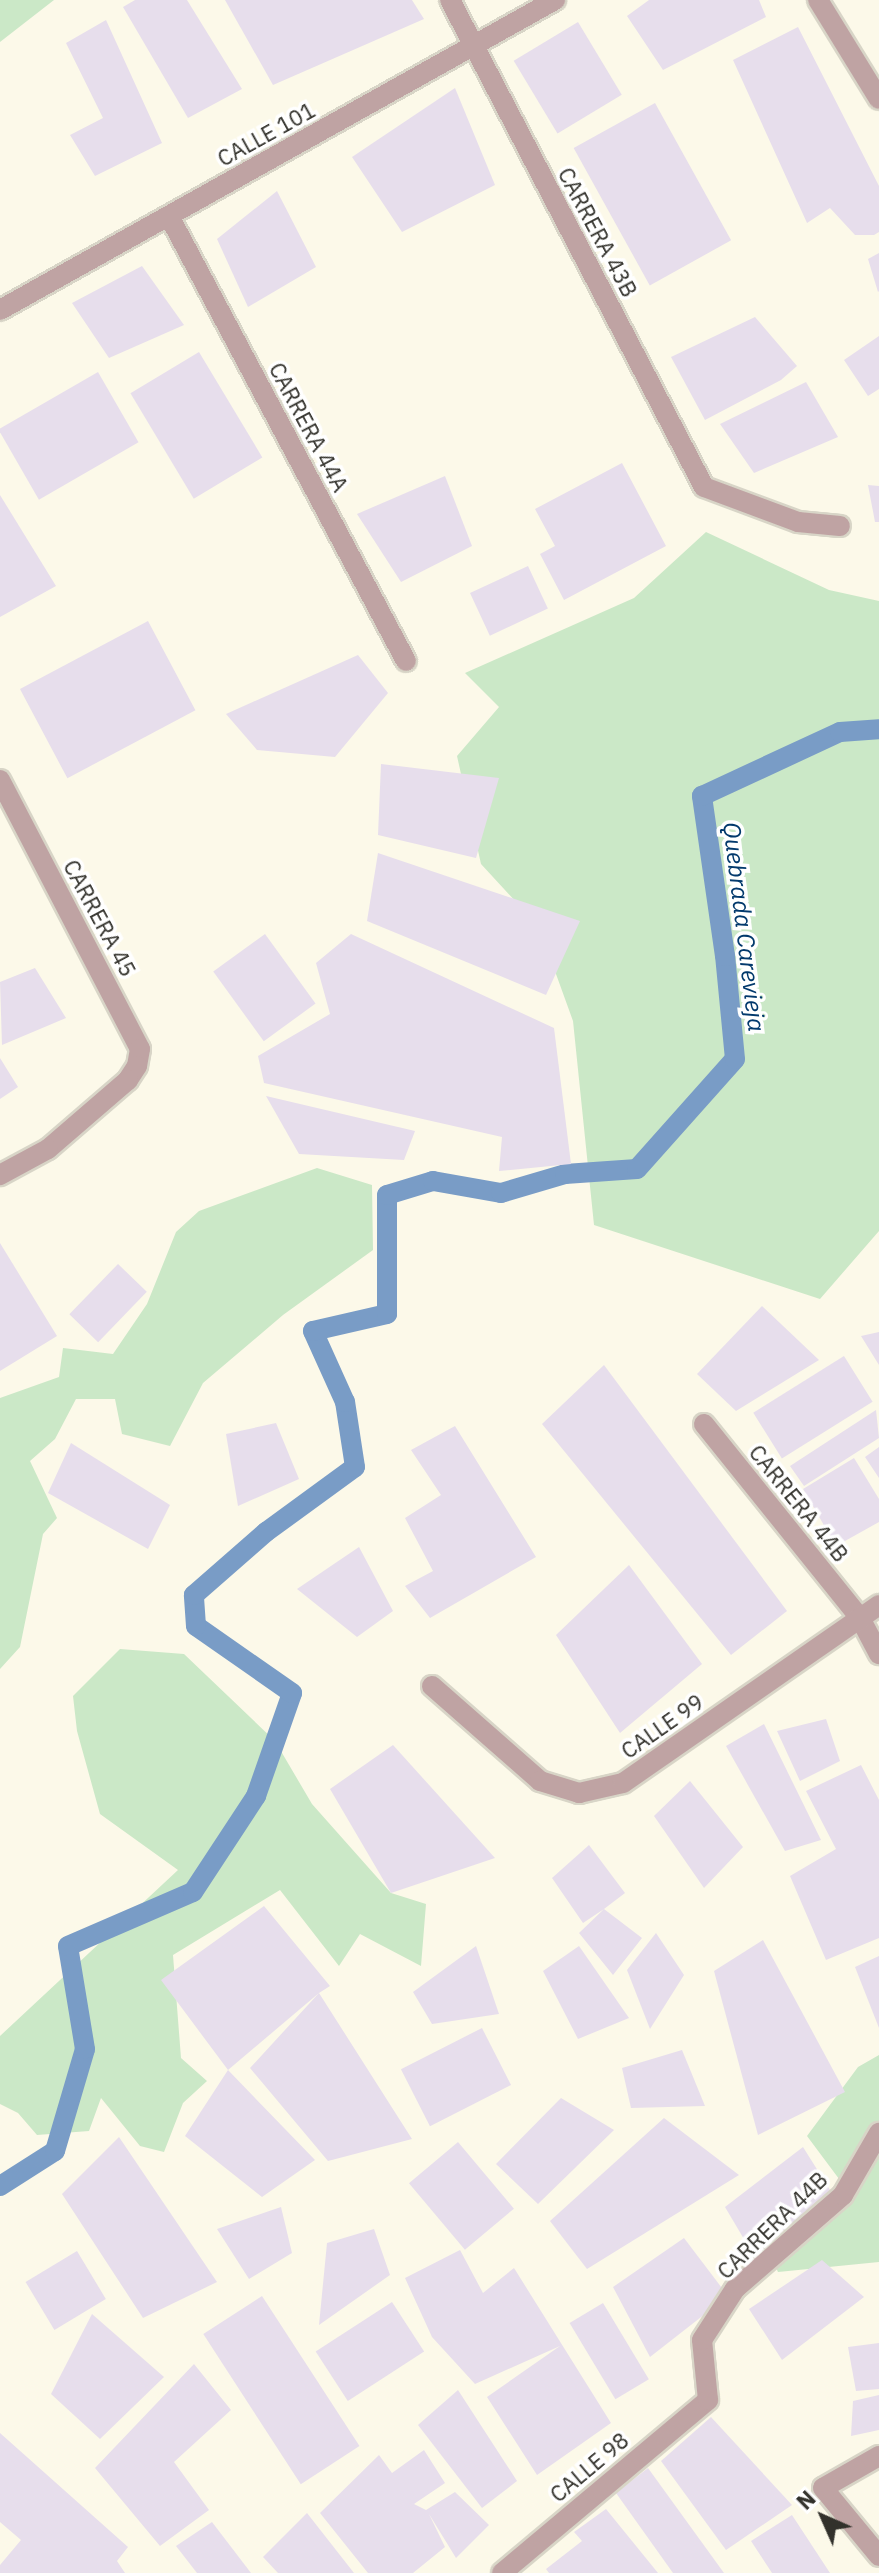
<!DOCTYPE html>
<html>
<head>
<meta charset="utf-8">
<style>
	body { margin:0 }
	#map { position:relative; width:879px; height:2573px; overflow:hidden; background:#fcf9e9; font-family:"IBM Plex Sans",sans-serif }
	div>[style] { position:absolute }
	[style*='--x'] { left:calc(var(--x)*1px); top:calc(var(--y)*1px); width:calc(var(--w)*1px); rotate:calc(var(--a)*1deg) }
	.green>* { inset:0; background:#cbe8c7 }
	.stream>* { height:20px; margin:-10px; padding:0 10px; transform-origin:10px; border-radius:10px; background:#799cc6 }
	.building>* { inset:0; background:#e7deec; transform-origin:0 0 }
	.roads { filter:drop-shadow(2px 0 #d8d5c7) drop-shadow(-2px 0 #d8d5c7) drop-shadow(0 2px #d8d5c7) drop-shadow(0 -2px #d8d5c7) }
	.minor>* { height:20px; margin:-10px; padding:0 10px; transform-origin:10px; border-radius:10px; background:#bfa3a3 }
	span { translate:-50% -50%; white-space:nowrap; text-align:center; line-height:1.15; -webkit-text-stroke:7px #fff; paint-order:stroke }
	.street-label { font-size:22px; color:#32312b }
	.water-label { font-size:24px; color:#02396c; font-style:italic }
	.north { position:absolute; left:783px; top:2477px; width:80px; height:80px; -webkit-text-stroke:6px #fff; paint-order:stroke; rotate:315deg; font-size:22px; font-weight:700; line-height:32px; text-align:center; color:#32312b }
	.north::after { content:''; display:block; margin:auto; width:28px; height:36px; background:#32312b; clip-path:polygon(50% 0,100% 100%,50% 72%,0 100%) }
</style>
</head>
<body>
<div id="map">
	<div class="green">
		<div style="clip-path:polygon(0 0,54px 0,0 42px)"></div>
		<div style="clip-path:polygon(706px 532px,829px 590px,879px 601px,879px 1231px,820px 1299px,594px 1225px,573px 1021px,539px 927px,481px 864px,457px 756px,499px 707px,465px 673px,634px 598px)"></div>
		<div style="clip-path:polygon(317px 1168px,372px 1185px,373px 1250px,283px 1315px,203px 1383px,170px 1446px,122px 1434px,115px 1399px,76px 1399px,55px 1439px,30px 1461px,57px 1518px,43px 1534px,20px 1647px,0 1669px,0 1398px,59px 1377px,63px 1348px,113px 1354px,147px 1304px,176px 1232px,199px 1211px)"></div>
		<div style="clip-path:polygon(120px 1649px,184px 1654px,275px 1741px,312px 1804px,391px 1893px,426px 1904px,421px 1966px,360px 1934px,339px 1966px,280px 1890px,173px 1955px,181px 2058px,207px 2081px,183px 2103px,164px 2152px,140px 2146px,101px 2098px,89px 2131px,37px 2135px,18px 2113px,0 2104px,0 2036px,178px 1870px,100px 1814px,77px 1731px,73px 1696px)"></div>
		<div style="clip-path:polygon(879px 2055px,879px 2262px,778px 2272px,773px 2261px,848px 2191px,807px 2136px,858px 2067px)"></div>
	</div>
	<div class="stream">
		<div style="--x:0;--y:2186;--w:65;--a:-32.5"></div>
		<div style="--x:55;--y:2151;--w:106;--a:-73.6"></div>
		<div style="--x:85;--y:2049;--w:104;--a:-99.4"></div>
		<div style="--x:68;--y:1946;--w:136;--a:-23.4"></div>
		<div style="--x:193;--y:1892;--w:115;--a:-56.7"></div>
		<div style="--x:256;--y:1796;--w:109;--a:-70.7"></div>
		<div style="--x:292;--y:1693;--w:117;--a:-145.1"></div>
		<div style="--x:196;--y:1626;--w:31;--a:-94"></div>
		<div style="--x:194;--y:1595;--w:96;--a:-41.2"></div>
		<div style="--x:266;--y:1532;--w:110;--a:-36.1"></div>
		<div style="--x:355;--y:1467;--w:66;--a:-98.7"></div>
		<div style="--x:345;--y:1402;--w:78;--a:-114.3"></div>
		<div style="--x:313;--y:1331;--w:76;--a:-12.9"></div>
		<div style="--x:387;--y:1314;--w:119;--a:-90"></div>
		<div style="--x:387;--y:1195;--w:48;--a:-16.9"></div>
		<div style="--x:433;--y:1181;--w:69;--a:10"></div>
		<div style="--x:501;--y:1193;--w:67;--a:-16.5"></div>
		<div style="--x:565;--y:1174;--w:72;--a:-4"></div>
		<div style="--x:637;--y:1169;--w:147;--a:-48.3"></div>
		<div style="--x:735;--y:1059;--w:103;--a:-95.5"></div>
		<div style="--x:725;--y:956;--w:162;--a:-98.2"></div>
		<div style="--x:702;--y:796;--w:152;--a:-24.9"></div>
		<div style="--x:840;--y:732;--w:39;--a:-4"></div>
	</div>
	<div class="building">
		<div style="clip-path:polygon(135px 0,187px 0,242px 89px,188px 118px,123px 7px)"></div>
		<div style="clip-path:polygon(225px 0,412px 0,424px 19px,273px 85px)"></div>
		<div style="clip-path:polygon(649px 0,759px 0,766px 17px,663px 70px,627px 16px)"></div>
		<div style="clip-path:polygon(106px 20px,162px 143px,95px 176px,70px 135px,103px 118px,66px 43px)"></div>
		<div style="left:578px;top:22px;width:85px;height:75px;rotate:59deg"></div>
		<div style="clip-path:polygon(798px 27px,879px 186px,879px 232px,874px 235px,855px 235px,830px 208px,807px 223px,733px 60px)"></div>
		<div style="clip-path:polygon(455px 88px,495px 185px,402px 232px,352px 157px)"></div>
		<div style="left:655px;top:103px;width:157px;height:93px;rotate:61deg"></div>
		<div style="clip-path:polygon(277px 191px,316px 267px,248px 307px,217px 239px)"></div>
		<div style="clip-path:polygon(879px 253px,879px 291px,878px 292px,868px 259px)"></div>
		<div style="clip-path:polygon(142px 266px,184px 325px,109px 358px,72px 303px)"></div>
		<div style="clip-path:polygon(755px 317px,797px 366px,781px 380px,705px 420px,671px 357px)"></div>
		<div style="clip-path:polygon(879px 336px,879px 389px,868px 396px,844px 360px)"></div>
		<div style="left:199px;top:352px;width:123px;height:80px;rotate:59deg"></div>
		<div style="left:98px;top:372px;width:81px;height:115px;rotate:60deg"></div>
		<div style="clip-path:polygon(806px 382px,838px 437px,754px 473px,720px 424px)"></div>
		<div style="clip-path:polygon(622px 463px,666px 546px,564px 600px,540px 554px,555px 546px,535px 509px)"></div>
		<div style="clip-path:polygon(445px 476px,472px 546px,401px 582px,357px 514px)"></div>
		<div style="clip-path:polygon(868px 485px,879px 486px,879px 522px,875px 522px)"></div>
		<div style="clip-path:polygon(0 495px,56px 586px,0 617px)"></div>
		<div style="left:528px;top:566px;width:47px;height:64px;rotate:65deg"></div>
		<div style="left:148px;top:621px;width:101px;height:145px;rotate:62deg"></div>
		<div style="clip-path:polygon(358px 655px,388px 693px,335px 757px,257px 750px,226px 714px)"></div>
		<div style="clip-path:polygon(381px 764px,499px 778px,476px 858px,378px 835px)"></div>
		<div style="clip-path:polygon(378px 853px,580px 921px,546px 995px,367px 921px)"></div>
		<div style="left:265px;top:934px;width:86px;height:64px;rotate:54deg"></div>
		<div style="clip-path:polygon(351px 934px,554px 1028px,571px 1164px,499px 1171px,502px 1137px,264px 1083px,258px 1056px,330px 1014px,316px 963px)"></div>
		<div style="clip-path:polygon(35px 968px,66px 1018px,2px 1045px,0 982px)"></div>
		<div style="clip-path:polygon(0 1058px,18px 1087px,0 1099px)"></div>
		<div style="clip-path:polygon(266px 1096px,415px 1131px,404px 1160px,299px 1154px)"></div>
		<div style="clip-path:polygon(0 1243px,57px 1336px,0 1371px)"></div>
		<div style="left:118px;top:1264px;width:40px;height:70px;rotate:44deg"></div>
		<div style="clip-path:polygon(762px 1306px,819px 1360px,736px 1411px,697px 1374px)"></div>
		<div style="clip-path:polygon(879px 1332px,879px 1365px,861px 1336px)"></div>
		<div style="left:844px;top:1356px;width:54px;height:107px;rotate:58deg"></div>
		<div style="clip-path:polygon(604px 1365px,787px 1611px,731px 1655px,542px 1424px)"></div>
		<div style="clip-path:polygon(876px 1410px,879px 1438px,804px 1486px,790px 1466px)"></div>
		<div style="clip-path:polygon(276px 1423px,299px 1479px,238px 1506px,226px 1434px)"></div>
		<div style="clip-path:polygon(455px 1426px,536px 1557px,430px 1618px,405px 1586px,433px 1571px,405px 1518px,441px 1495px,411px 1450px)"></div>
		<div style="clip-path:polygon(71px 1443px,170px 1505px,148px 1549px,48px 1493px)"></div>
		<div style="clip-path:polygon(879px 1447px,879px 1478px,865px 1457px)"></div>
		<div style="clip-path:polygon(854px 1458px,879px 1499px,879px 1522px,836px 1546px,803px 1489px)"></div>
		<div style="clip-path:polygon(359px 1547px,393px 1611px,357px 1637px,297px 1589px)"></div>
		<div style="clip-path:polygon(629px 1565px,702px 1664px,620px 1733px,556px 1635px)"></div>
		<div style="clip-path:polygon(826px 1719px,840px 1761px,800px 1781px,777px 1731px)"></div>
		<div style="clip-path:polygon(764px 1724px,821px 1840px,785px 1851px,726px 1746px)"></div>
		<div style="clip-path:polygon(393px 1745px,495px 1858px,391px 1893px,330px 1789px)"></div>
		<div style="clip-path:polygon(861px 1765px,879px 1800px,879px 1938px,826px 1960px,790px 1876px,836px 1849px,806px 1791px)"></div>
		<div style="clip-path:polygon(690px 1781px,743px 1847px,704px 1888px,654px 1816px)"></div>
		<div style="clip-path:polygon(589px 1845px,625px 1893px,604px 1909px,642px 1938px,613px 1975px,579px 1933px,604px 1909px,583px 1923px,552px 1878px)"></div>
		<div style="clip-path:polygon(264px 1906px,330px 1986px,319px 1993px,412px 2139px,328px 2161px,250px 2068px,319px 1993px,228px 2070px,315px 2160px,262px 2197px,185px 2136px,228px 2070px,161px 1980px)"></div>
		<div style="clip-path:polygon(656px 1933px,684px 1975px,650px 2029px,627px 1970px)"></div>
		<div style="clip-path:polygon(763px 1940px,845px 2092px,758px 2135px,714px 1971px)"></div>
		<div style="clip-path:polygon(476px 1946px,499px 2014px,432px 2024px,413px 1992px)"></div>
		<div style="clip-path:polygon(579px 1946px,629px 2018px,578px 2039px,543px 1971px)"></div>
		<div style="clip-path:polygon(879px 1956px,879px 2028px,855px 1967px)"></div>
		<div style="left:482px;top:2028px;width:64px;height:91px;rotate:63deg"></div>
		<div style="clip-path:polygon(682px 2050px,705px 2106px,631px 2108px,622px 2068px)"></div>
		<div style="clip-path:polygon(561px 2098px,614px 2130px,538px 2204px,496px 2164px)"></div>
		<div style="clip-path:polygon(664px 2118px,739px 2175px,587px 2269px,550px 2221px)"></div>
		<div style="clip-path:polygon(119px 2137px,217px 2282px,143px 2318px,62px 2194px)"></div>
		<div style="left:458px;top:2142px;width:87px;height:64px;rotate:50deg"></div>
		<div style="clip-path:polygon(803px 2147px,835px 2198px,757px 2261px,725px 2207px)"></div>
		<div style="clip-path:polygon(281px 2207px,292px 2253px,249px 2279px,217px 2229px)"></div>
		<div style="clip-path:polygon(374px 2229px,390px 2275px,319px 2325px,327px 2243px)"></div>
		<div style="clip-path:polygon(684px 2238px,728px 2296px,650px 2357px,613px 2287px)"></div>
		<div style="clip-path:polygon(460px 2250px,483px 2293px,514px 2268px,611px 2423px,537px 2475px,487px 2397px,560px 2346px,475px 2384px,432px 2337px,405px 2278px)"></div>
		<div style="left:77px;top:2251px;width:56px;height:60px;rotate:59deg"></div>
		<div style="clip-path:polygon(822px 2260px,864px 2297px,782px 2360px,749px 2309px)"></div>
		<div style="left:262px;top:2296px;width:179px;height:70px;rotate:57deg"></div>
		<div style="left:392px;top:2302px;width:59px;height:91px;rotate:57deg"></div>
		<div style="left:603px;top:2303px;width:89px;height:39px;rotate:59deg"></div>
		<div style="clip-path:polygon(92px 2314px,164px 2377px,100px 2439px,51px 2394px)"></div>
		<div style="clip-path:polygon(879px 2343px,879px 2389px,856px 2391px,848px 2347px)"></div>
		<div style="clip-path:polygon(194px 2364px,231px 2410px,174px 2462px,209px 2510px,160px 2546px,95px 2468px)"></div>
		<div style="clip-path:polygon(458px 2390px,517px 2481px,482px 2508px,418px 2425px)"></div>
		<div style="clip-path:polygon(879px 2395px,879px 2430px,851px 2436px,853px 2401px)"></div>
		<div style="clip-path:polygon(711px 2417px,792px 2505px,726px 2550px,661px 2461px)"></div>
		<div style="clip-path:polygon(0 2433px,128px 2547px,117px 2561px,125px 2573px,0 2573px,0 2565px,21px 2540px,0 2522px)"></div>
		<div style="clip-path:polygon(424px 2450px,445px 2483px,414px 2504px,426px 2510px,455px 2492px,489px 2525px,456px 2558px,429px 2514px,445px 2547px,413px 2573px,368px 2573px,320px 2513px,379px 2455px,392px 2473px)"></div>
		<div style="clip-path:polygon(648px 2468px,724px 2573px,673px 2573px,616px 2493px)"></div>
		<div style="clip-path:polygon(606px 2509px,658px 2573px,549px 2573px,546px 2569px,582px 2541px,574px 2532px)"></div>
		<div style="clip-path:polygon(307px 2513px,354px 2573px,278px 2573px,263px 2557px)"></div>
		<div style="clip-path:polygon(792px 2515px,830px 2573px,772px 2573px,751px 2541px)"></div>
		<div style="clip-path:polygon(212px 2522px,251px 2573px,197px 2573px,176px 2546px)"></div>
	</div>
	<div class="roads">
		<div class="minor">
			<div style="--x:450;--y:0;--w:549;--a:62.46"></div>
			<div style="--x:704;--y:487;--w:100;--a:20.4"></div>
			<div style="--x:798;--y:522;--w:42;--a:5.4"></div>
			<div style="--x:818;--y:0;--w:116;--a:58.4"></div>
			<div style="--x:169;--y:216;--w:504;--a:61.96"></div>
			<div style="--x:0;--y:310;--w:636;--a:-29.19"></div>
			<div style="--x:0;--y:780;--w:303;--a:62.5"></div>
			<div style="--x:140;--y:1049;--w:17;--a:100"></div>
			<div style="--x:137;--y:1066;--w:17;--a:123"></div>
			<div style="--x:128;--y:1080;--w:106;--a:139.2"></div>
			<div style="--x:48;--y:1149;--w:55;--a:151.6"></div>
			<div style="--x:704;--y:1424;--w:249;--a:51.2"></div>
			<div style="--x:860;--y:1618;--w:41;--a:62.2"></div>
			<div style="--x:432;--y:1686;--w:144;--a:41.3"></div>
			<div style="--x:540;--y:1781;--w:41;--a:17.1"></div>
			<div style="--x:579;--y:1793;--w:45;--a:-12.8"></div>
			<div style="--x:623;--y:1783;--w:312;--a:-34.8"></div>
			<div style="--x:879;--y:2456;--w:64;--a:150.3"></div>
			<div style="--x:823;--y:2488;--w:88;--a:50.5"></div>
			<div style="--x:502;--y:2573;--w:269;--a:-40"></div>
			<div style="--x:708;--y:2400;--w:60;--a:-95.7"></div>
			<div style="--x:702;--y:2340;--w:61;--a:-57.1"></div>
			<div style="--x:735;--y:2289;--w:143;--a:-41"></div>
			<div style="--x:843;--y:2195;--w:72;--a:-59.9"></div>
		</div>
	</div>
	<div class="street-label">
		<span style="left:266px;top:134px;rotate:-29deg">CALLE 101</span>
		<span style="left:598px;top:232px;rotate:62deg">CARRERA 43B</span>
		<span style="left:309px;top:427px;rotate:62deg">CARRERA 44A</span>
		<span style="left:100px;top:918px;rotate:62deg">CARRERA 45</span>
		<span style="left:799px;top:1503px;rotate:51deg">CARRERA 44B</span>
		<span style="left:662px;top:1726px;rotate:-35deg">CALLE 99</span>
		<span style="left:772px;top:2225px;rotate:-44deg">CARRERA 44B</span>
		<span style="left:589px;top:2467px;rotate:-40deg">CALLE 98</span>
	</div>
	<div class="water-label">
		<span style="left:744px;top:927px;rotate:83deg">Quebrada Carevieja</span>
	</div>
	<div class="north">N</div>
</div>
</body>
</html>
